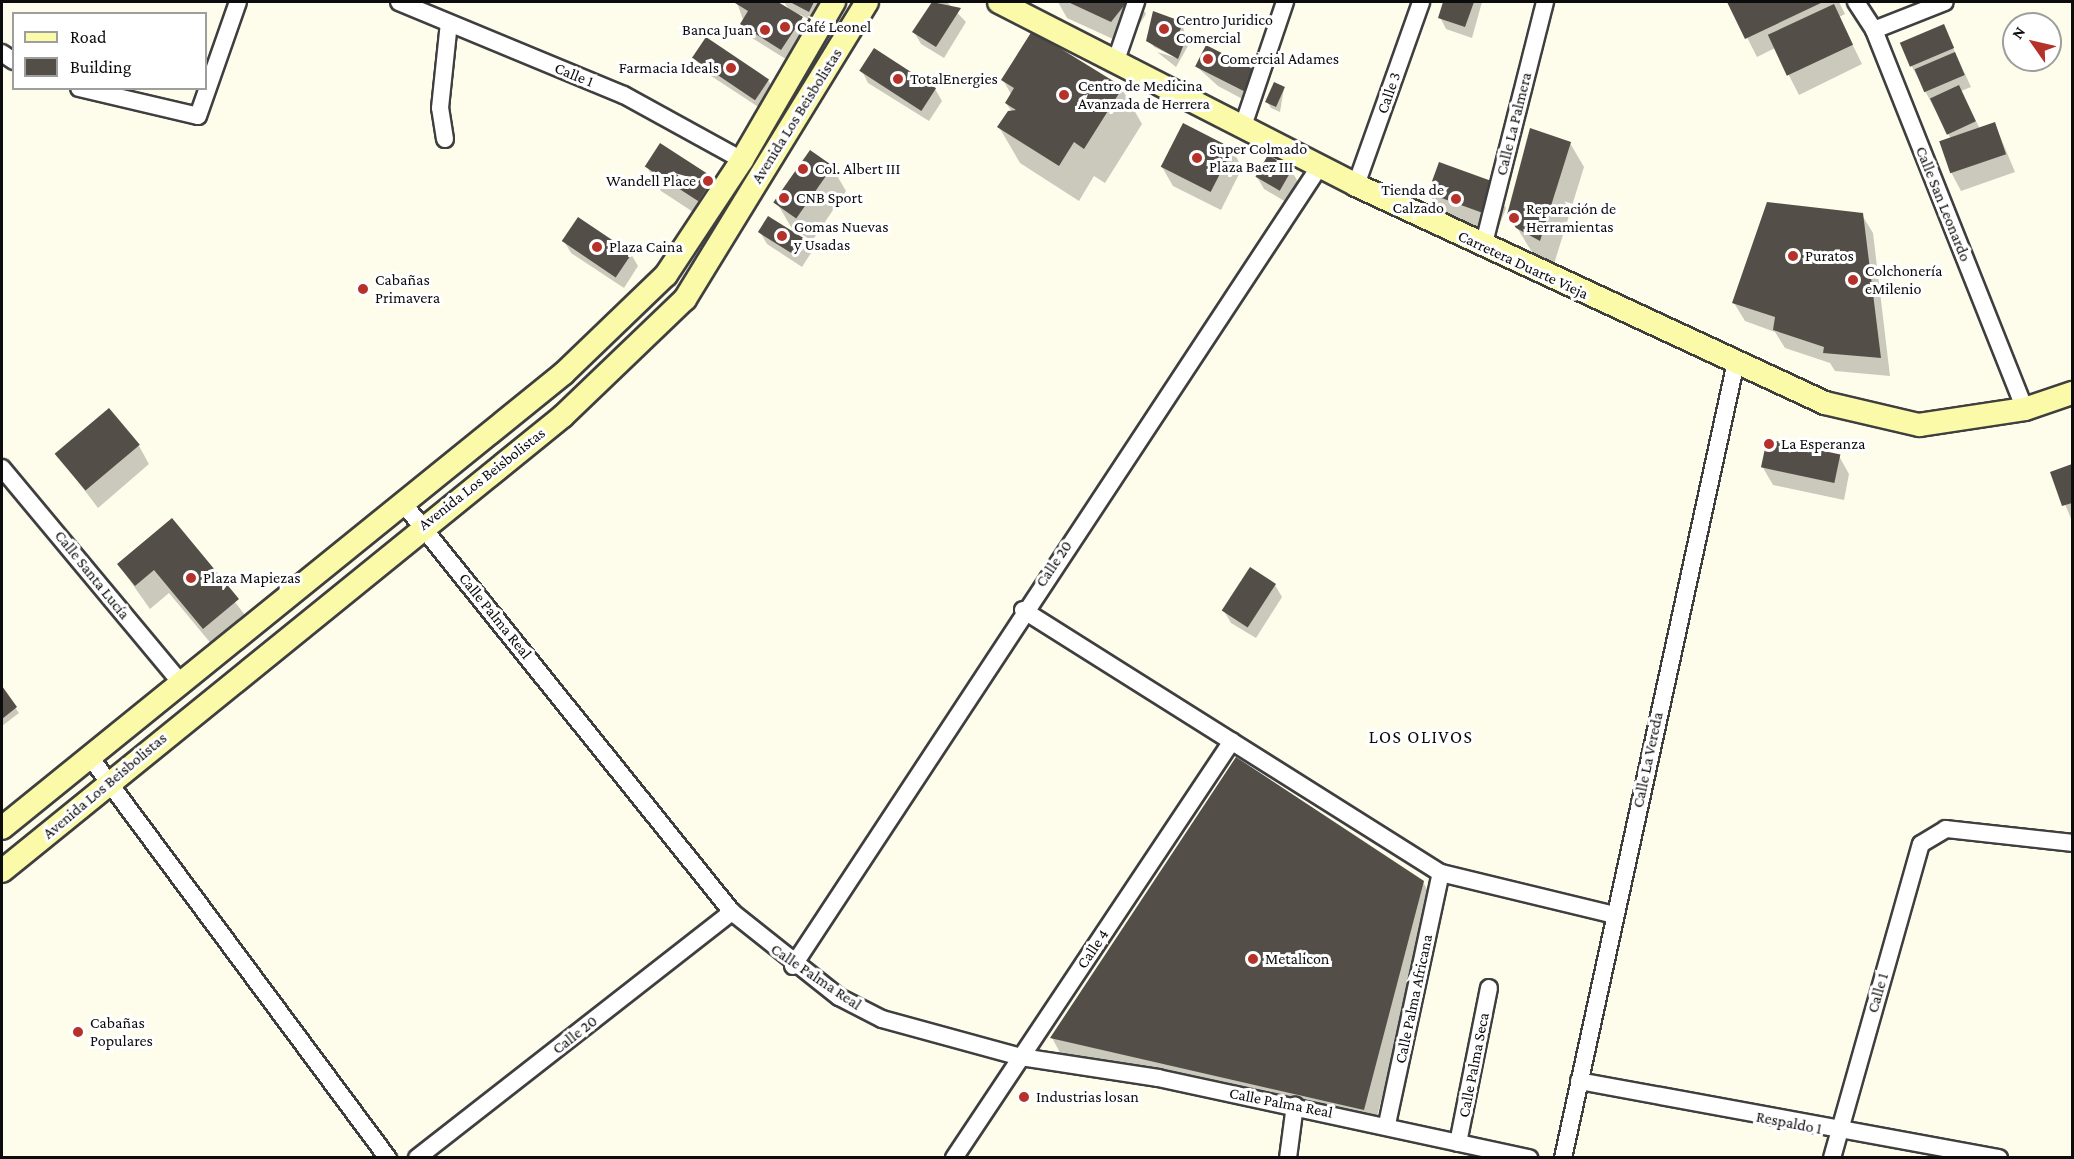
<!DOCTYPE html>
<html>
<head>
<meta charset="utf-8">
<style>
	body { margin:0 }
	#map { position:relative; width:2074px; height:1159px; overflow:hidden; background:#fefceb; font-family:"Crimson Pro",serif }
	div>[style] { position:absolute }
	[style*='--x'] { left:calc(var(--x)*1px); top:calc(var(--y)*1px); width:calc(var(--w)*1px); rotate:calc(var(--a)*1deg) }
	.shadow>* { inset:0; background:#0003 }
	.building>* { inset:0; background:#544e49; transform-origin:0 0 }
	.roads { filter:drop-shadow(2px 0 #3f3f3f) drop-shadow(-2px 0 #3f3f3f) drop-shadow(0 2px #3f3f3f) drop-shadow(0 -2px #3f3f3f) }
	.minor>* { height:16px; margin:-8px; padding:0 8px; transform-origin:8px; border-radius:8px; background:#fff }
	.secondary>* { height:22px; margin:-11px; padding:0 11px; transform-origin:11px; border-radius:11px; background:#fbfaa9 }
	.dots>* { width:16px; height:16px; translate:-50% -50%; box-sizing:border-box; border:3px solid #fff; border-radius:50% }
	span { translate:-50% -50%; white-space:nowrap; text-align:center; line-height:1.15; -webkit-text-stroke:6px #fff; paint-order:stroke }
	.poi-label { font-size:16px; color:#0c0c0c }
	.left { translate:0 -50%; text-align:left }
	.right { translate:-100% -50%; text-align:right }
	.street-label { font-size:16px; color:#0c0c0c }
	.neighbourhood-label { font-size:18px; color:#0c0c0c; letter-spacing:1.5px }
	.frame { position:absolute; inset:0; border:3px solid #0c0c0c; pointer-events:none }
	.legend { position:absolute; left:12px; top:12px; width:195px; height:78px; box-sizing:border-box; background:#fff; border:2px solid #9e9e9e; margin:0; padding:8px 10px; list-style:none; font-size:18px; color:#0c0c0c }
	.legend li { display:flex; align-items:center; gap:12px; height:30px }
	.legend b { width:30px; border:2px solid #9e9e9e }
	.north { position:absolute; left:2002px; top:12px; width:60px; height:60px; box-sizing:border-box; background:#fff; border:2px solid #9e9e9e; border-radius:50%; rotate:304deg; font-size:16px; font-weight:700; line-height:24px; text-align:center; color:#0c0c0c }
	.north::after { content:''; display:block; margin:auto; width:21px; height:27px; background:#b5312a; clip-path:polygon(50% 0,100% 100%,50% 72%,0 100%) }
</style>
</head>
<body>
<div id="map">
	<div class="shadow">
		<div style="clip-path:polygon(775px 2px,790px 11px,784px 2px,827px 2px,816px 23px,799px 14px,808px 30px,789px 61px,749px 36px,737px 3px)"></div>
		<div style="clip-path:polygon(933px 2px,947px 2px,966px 22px,944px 58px,921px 44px,914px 32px)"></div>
		<div style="clip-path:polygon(1058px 2px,1139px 2px,1146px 14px,1126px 45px,1067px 18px)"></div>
		<div style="clip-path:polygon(1445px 2px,1482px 2px,1472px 38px,1446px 29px,1440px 17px)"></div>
		<div style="clip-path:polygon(1729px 2px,1839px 2px,1845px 14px,1839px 17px,1862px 64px,1799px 95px,1775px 48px,1757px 57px)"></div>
		<div style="clip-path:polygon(1182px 23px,1188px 46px,1176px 67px,1157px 52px,1177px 58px,1154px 47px,1147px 36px)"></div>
		<div style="clip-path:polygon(1943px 26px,1971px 87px,1961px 91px,1980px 129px,1995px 124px,2015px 172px,1961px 191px,1951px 172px,1951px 139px,1911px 65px)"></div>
		<div style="clip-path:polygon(695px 58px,768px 80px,775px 92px,763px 110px,702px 70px)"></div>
		<div style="clip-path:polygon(1196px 66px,1254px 72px,1250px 103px,1218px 86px)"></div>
		<div style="clip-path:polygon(862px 71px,935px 89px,942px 101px,929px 121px,868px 83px)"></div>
		<div style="clip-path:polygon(1003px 80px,1122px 89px,1142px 124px,1105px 183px,1094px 176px,1079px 201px,1020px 163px,999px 127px,1012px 112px,1006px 103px,1011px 94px)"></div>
		<div style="clip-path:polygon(1284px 88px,1280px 112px,1271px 108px,1268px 103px)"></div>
		<div style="clip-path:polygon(1570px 143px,1584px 167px,1554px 264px,1532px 252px,1509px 215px)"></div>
		<div style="clip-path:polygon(1232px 149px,1242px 168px,1221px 210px,1173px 186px,1162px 167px)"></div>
		<div style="clip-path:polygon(647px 167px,713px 179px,727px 203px,713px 225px,661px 191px)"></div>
		<div style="clip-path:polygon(832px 167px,846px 191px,812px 241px,791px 227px,777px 203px)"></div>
		<div style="clip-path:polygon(1291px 170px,1298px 182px,1286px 202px,1264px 189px,1257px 177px)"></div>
		<div style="clip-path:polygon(1491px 183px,1506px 208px,1495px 237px,1443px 217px,1429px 193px)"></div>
		<div style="clip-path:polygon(1862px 215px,1873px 233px,1890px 376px,1835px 371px,1830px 363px,1785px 348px,1775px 332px,1745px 321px,1734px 303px)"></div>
		<div style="clip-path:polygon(760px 232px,805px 241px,811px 253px,802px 267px,767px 244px)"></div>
		<div style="clip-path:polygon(564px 241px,631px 254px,638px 266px,624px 288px,571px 253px)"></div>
		<div style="clip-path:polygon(139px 446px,149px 464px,98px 508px,57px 454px)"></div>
		<div style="clip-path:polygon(1839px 456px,1849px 474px,1844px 500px,1773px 485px,1762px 466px)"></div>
		<div style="clip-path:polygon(2072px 465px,2072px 521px,2052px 473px)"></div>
		<div style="clip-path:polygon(171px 520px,252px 624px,218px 652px,169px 593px,150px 609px,118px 564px)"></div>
		<div style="clip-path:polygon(1275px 585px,1282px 597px,1256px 638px,1231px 623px,1224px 611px)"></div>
		<div style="clip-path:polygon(2px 690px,19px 713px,2px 726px)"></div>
		<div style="clip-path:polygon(1423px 882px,1433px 900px,1374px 1128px,1062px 1056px,1052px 1038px)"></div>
	</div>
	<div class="building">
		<div style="clip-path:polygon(778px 2px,803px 17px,781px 50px,740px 24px,748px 11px,735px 3px)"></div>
		<div style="clip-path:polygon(790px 2px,814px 2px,809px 12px)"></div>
		<div style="clip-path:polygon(932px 2px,961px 8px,936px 47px,912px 32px)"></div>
		<div style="clip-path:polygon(1068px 2px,1127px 2px,1111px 22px)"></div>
		<div style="clip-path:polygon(1443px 2px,1474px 2px,1465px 27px,1438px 18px)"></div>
		<div style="clip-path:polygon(1727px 2px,1823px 2px,1745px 39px)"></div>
		<div style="left:1834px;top:4px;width:45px;height:73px;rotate:65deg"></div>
		<div style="clip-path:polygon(1153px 11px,1183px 22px,1178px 36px,1186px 39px,1178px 59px,1146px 41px)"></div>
		<div style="left:1944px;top:24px;width:26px;height:48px;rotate:67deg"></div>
		<div style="clip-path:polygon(1032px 31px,1123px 87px,1084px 149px,1074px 142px,1059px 166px,997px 127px,1008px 111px,1016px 110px,1005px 103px,1014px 88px,1001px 80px)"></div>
		<div style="left:706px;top:37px;width:76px;height:25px;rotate:34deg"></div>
		<div style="left:1206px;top:45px;width:55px;height:24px;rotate:27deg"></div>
		<div style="left:874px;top:48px;width:74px;height:27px;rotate:33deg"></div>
		<div style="left:1955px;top:52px;width:25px;height:44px;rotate:67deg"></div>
		<div style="left:1274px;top:82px;width:12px;height:22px;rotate:24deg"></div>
		<div style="left:1959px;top:85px;width:40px;height:32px;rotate:65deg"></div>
		<div style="left:1995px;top:122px;width:34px;height:59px;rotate:71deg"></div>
		<div style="left:1183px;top:123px;width:56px;height:49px;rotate:27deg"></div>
		<div style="clip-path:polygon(1530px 128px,1571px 142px,1540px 241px,1516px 228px,1507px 215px)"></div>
		<div style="left:660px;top:143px;width:64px;height:28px;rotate:33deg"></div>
		<div style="left:810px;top:150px;width:28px;height:64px;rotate:35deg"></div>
		<div style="left:1268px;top:155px;width:28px;height:25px;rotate:30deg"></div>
		<div style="left:1439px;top:162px;width:58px;height:33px;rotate:20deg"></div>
		<div style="clip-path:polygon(1767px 202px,1863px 213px,1881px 358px,1823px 353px,1824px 347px,1773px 330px,1775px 317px,1732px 303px)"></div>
		<div style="left:768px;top:216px;width:45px;height:19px;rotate:32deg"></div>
		<div style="left:578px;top:217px;width:65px;height:29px;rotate:34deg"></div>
		<div style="left:109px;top:408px;width:48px;height:71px;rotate:50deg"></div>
		<div style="left:1767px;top:439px;width:75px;height:29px;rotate:12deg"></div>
		<div style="clip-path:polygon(2072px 464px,2072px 503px,2062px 506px,2050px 472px)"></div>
		<div style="clip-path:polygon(172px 518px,239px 599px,203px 629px,154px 570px,135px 586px,117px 564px)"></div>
		<div style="left:1250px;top:567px;width:31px;height:52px;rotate:33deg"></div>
		<div style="clip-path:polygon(2px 686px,17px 707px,2px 719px)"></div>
		<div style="clip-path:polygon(1236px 757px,1424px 881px,1364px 1110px,1050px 1038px)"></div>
	</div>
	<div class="roads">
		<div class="minor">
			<div style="--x:399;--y:2;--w:243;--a:22.5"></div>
			<div style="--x:624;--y:95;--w:135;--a:28.8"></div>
			<div style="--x:1856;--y:2;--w:33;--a:57"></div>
			<div style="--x:1874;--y:30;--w:408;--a:68.3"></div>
			<div style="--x:1874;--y:30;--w:76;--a:-21.5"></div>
			<div style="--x:2;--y:53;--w:14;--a:34"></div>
			<div style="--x:1115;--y:63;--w:65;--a:-71"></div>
			<div style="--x:79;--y:88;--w:122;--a:13.2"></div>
			<div style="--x:198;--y:116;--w:121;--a:-70.7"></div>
			<div style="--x:1243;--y:126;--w:131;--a:-71.3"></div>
			<div style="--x:445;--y:139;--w:31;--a:-99"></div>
			<div style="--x:440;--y:108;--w:85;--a:-84"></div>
			<div style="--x:1356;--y:185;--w:194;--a:-70.4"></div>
			<div style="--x:1483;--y:247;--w:253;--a:-75.8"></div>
			<div style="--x:2;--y:468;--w:280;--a:50.2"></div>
			<div style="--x:403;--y:503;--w:525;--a:51.19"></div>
			<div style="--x:732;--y:912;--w:137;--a:38.5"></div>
			<div style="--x:839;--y:997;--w:48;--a:27.1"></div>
			<div style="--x:882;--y:1019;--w:144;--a:15.3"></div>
			<div style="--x:1021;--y:1057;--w:139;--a:8.7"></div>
			<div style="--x:1158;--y:1078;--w:380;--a:12.2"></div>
			<div style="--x:1023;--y:610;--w:494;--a:32.2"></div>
			<div style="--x:1441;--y:873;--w:178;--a:13.6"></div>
			<div style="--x:90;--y:757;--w:500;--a:53.4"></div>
			<div style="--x:793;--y:966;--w:958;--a:-56.63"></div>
			<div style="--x:1579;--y:1081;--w:427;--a:10.4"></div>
			<div style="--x:1387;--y:1124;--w:257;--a:-77.9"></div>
			<div style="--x:1458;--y:1143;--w:158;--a:-78.7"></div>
			<div style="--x:417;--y:1158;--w:400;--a:-38"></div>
			<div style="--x:954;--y:1158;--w:501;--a:-56.31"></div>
			<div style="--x:1288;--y:1158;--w:53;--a:-82.5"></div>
			<div style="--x:1563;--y:1158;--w:815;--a:-77.74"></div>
			<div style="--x:1832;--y:1158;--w:326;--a:-74.2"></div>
			<div style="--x:1921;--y:844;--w:29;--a:-31"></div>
			<div style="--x:1946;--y:829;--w:127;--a:6.3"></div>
		</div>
		<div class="secondary">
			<div style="--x:999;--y:2;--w:401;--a:27.1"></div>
			<div style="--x:1356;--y:185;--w:517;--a:24.93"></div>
			<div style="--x:1825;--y:403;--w:97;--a:13.2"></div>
			<div style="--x:1919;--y:425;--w:107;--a:-8.6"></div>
			<div style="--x:2025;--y:409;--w:50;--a:-18.8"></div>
			<div style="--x:2;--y:828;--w:723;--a:-38.99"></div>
			<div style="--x:564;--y:373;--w:141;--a:-43.9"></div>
			<div style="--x:666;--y:275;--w:138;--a:-56.5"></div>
			<div style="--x:742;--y:160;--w:183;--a:-59.8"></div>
			<div style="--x:2;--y:871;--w:722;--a:-39.04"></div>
			<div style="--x:563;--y:416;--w:169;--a:-43.8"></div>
			<div style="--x:685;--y:299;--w:348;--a:-58.5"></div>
		</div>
	</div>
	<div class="dots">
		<div style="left:785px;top:27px;background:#b5312a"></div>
		<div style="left:1164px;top:29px;background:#b5312a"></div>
		<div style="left:765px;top:30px;background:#b5312a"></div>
		<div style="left:1208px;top:59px;background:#b5312a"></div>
		<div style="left:731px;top:68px;background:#b5312a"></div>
		<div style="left:898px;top:79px;background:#b5312a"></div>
		<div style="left:1064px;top:95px;background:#b5312a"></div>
		<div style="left:1197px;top:158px;background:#b5312a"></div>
		<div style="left:803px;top:169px;background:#b5312a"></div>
		<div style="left:708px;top:181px;background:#b5312a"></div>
		<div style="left:784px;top:198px;background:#b5312a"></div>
		<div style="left:1456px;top:199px;background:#b5312a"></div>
		<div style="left:1514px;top:218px;background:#b5312a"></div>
		<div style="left:782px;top:236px;background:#b5312a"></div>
		<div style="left:597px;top:247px;background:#b5312a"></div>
		<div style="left:1793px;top:256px;background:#b5312a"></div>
		<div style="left:1853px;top:280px;background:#b5312a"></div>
		<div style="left:363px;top:289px;background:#b5312a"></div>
		<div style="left:1769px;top:444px;background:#b5312a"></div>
		<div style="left:191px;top:578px;background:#b5312a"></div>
		<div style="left:1253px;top:959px;background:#b5312a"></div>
		<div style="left:78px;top:1032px;background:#b5312a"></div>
		<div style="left:1024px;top:1097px;background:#b5312a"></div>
	</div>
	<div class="poi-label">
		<span class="left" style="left:1176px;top:29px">Centro Juridico<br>Comercial</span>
		<span class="left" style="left:797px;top:27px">Café Leonel</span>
		<span class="right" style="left:753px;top:30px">Banca Juan</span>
		<span class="left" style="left:1220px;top:59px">Comercial Adames</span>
		<span class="right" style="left:719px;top:68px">Farmacia Ideals</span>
		<span class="left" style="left:910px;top:79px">TotalEnergies</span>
		<span class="left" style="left:1078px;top:95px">Centro de Medicina<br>Avanzada de Herrera</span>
		<span class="left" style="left:1209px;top:158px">Super Colmado<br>Plaza Baez III</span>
		<span class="left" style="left:815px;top:169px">Col. Albert III</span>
		<span class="right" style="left:696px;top:181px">Wandell Place</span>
		<span class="right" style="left:1444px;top:199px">Tienda de<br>Calzado</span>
		<span class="left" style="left:796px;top:198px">CNB Sport</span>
		<span class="left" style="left:1526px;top:218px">Reparación de<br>Herramientas</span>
		<span class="left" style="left:794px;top:236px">Gomas Nuevas<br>y Usadas</span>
		<span class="left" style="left:609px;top:247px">Plaza Caina</span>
		<span class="left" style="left:1805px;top:256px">Puratos</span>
		<span class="left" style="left:1865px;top:280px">Colchonería<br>eMilenio</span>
		<span class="left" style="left:375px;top:289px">Cabañas<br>Primavera</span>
		<span class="left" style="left:1781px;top:444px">La Esperanza</span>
		<span class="left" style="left:203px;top:578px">Plaza Mapiezas</span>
		<span class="left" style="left:1265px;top:959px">Metalicon</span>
		<span class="left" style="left:90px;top:1032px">Cabañas<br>Populares</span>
		<span class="left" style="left:1036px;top:1097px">Industrias losan</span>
	</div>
	<div class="street-label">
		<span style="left:574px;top:75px;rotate:22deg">Calle 1</span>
		<span style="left:1389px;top:93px;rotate:-71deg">Calle 3</span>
		<span style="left:797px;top:116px;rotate:-58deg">Avenida Los Beisbolistas</span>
		<span style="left:1514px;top:124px;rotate:-76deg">Calle La Palmera</span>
		<span style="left:1943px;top:204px;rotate:68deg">Calle San Leonardo</span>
		<span style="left:1523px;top:265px;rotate:25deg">Carretera Duarte Vieja</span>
		<span style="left:482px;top:479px;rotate:-38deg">Avenida Los Beisbolistas</span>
		<span style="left:1054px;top:564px;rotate:-56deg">Calle 20</span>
		<span style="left:92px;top:575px;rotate:51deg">Calle Santa Lucía</span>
		<span style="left:495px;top:616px;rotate:51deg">Calle Palma Real</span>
		<span style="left:1648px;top:760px;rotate:-78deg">Calle La Vereda</span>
		<span style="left:105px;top:786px;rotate:-40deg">Avenida Los Beisbolistas</span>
		<span style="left:1093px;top:949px;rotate:-56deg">Calle 4</span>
		<span style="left:816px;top:977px;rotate:34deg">Calle Palma Real</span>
		<span style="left:1878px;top:993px;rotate:-74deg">Calle 1</span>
		<span style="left:1414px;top:999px;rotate:-78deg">Calle Palma Africana</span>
		<span style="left:575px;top:1035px;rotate:-38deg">Calle 20</span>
		<span style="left:1474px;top:1065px;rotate:-79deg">Calle Palma Seca</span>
		<span style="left:1281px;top:1103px;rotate:11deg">Calle Palma Real</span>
		<span style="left:1789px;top:1123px;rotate:11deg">Respaldo 1</span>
	</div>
	<div class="neighbourhood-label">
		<span style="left:1421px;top:737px">LOS OLIVOS</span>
	</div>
	<div class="frame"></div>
	<ul class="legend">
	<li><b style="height:8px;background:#fbfaa9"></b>Road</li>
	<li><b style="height:16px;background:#544e49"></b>Building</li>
	</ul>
	<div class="north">N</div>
</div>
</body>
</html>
